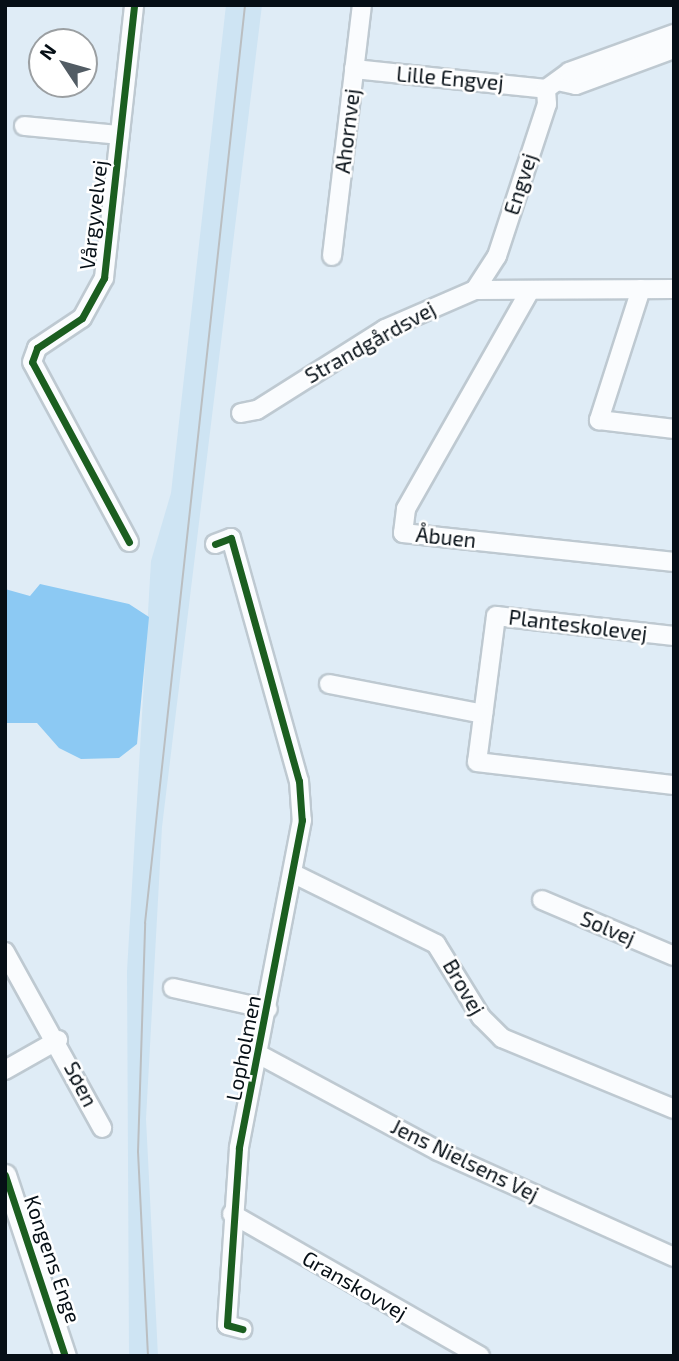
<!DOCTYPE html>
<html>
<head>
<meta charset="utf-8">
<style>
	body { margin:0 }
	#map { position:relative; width:679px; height:1361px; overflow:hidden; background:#dfecf6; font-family:"Exo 2",sans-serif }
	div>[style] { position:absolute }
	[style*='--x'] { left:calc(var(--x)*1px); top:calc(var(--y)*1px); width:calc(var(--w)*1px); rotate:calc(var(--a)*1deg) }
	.built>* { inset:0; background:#cee4f3 }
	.water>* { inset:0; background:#8cc9f3 }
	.roads { filter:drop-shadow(2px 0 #bec9d1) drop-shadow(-2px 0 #bec9d1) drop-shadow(0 2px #bec9d1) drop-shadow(0 -2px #bec9d1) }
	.minor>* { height:18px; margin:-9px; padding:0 9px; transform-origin:9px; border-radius:9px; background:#fafcfe }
	.tertiary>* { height:21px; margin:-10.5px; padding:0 10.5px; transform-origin:10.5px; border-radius:10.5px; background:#fafcfe }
	.tram>* { height:2px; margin:-1px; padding:0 1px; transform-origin:1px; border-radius:1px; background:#babec1 }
	.cycleway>* { height:7px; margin:-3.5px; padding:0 3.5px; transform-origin:3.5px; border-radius:3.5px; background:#1b5e20 }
	span { translate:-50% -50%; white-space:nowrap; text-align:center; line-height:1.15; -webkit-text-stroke:5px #fff; paint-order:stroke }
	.street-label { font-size:21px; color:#060f16 }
	.frame { position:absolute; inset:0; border:7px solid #060f16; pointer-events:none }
	.north { position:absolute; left:28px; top:28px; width:70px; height:70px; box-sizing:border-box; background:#fff; border:2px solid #9b9fa2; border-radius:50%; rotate:306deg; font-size:19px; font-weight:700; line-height:28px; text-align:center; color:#060f16 }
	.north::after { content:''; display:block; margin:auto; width:24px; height:32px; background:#525c64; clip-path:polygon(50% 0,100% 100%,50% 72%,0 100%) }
</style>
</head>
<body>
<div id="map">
	<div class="built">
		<div style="clip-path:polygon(226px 5px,262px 5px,162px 827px,146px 1119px,158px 1356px,129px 1356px,127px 971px,151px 561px,171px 493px)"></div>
	</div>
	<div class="water">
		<div style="clip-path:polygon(40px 584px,129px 604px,149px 617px,137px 744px,119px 758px,81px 759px,59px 748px,37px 723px,5px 723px,5px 589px,30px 596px)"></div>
	</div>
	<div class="roads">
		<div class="minor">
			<div style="--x:354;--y:69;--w:193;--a:5.9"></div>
			<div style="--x:562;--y:82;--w:14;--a:12"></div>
			<div style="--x:576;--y:85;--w:104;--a:-20.2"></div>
			<div style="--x:24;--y:126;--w:96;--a:5.4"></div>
			<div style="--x:332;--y:256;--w:253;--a:-83.2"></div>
			<div style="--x:641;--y:289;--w:138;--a:107.8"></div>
			<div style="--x:599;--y:420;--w:76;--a:6.8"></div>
			<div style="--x:475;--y:290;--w:40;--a:-57.1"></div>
			<div style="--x:497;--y:256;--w:160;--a:-71.8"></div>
			<div style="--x:547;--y:104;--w:15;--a:-94"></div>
			<div style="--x:546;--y:89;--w:29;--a:-36"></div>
			<div style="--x:569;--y:72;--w:112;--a:-19.9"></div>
			<div style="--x:528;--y:294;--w:247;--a:119.6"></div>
			<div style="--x:406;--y:509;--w:24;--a:97"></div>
			<div style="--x:403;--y:533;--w:273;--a:6.1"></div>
			<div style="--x:241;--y:413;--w:16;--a:-11"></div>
			<div style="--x:257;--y:410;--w:151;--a:-32.3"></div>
			<div style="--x:385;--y:329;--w:98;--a:-23.4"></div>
			<div style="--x:475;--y:290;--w:199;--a:-0.3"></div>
			<div style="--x:129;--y:542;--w:204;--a:-118.3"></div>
			<div style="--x:32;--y:362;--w:15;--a:-70"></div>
			<div style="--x:37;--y:348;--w:54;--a:-33.7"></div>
			<div style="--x:82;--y:318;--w:46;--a:-61.2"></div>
			<div style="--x:104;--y:278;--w:275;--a:-83.7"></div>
			<div style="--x:215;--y:544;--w:17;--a:-21"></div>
			<div style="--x:231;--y:538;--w:252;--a:74.4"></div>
			<div style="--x:299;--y:781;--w:39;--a:86"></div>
			<div style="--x:302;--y:820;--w:334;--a:100.9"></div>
			<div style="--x:239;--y:1148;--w:177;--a:93.9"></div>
			<div style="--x:227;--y:1325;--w:16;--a:15"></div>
			<div style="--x:674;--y:636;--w:179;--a:-173.6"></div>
			<div style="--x:496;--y:616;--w:147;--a:97.4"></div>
			<div style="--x:477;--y:762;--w:198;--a:6.7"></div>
			<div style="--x:329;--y:684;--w:157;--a:11"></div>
			<div style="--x:296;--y:875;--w:156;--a:26.2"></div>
			<div style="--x:436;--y:944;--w:86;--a:58.3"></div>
			<div style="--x:481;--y:1017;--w:30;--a:45"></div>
			<div style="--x:502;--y:1038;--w:186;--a:22.4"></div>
			<div style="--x:542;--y:900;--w:143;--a:23"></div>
			<div style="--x:5;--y:952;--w:201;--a:61.1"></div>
			<div style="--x:173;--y:988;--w:97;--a:12.5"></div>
			<div style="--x:260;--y:1055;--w:202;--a:28.3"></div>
			<div style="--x:438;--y:1151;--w:259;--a:24.2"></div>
			<div style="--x:5;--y:1070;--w:61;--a:-29.5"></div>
			<div style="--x:232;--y:1214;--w:286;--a:29.8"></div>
		</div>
		<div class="tertiary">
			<div style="--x:5;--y:1175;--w:191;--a:71.7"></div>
		</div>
	</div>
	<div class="tram">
		<div style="--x:148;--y:1356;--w:204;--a:-92.8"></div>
		<div style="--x:138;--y:1152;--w:229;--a:-88.2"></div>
		<div style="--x:145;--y:923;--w:923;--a:-83.78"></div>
	</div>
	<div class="cycleway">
		<div style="--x:129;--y:542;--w:204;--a:-118.3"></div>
		<div style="--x:32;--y:362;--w:15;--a:-70"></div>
		<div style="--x:37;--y:348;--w:54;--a:-33.7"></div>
		<div style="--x:82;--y:318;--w:46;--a:-61.2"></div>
		<div style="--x:104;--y:278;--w:275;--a:-83.7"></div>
		<div style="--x:215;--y:544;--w:17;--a:-21"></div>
		<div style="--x:231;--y:538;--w:252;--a:74.4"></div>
		<div style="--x:299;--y:781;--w:39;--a:86"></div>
		<div style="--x:302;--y:820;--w:334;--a:100.9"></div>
		<div style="--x:239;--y:1148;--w:177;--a:93.9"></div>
		<div style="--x:227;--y:1325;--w:16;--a:15"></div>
		<div style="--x:5;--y:1175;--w:191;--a:71.7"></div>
	</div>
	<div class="street-label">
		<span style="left:450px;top:78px;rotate:5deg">Lille Engvej</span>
		<span style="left:347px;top:131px;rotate:-83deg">Ahornvej</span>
		<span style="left:520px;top:184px;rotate:-72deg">Engvej</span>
		<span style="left:93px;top:215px;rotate:-83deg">Vårgyvelvej</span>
		<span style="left:370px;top:342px;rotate:-29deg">Strandgårdsvej</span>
		<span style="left:446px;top:537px;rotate:6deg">Åbuen</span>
		<span style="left:578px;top:625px;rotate:7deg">Planteskolevej</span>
		<span style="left:608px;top:928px;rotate:23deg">Solvej</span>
		<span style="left:464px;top:987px;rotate:60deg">Brovej</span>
		<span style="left:243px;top:1048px;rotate:-79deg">Lopholmen</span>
		<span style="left:81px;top:1084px;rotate:63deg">Søen</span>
		<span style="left:465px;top:1160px;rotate:26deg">Jens Nielsens Vej</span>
		<span style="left:53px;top:1259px;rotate:71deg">Kongens Enge</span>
		<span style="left:355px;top:1285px;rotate:30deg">Granskovvej</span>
	</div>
	<div class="frame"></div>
	<div class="north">N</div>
</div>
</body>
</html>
